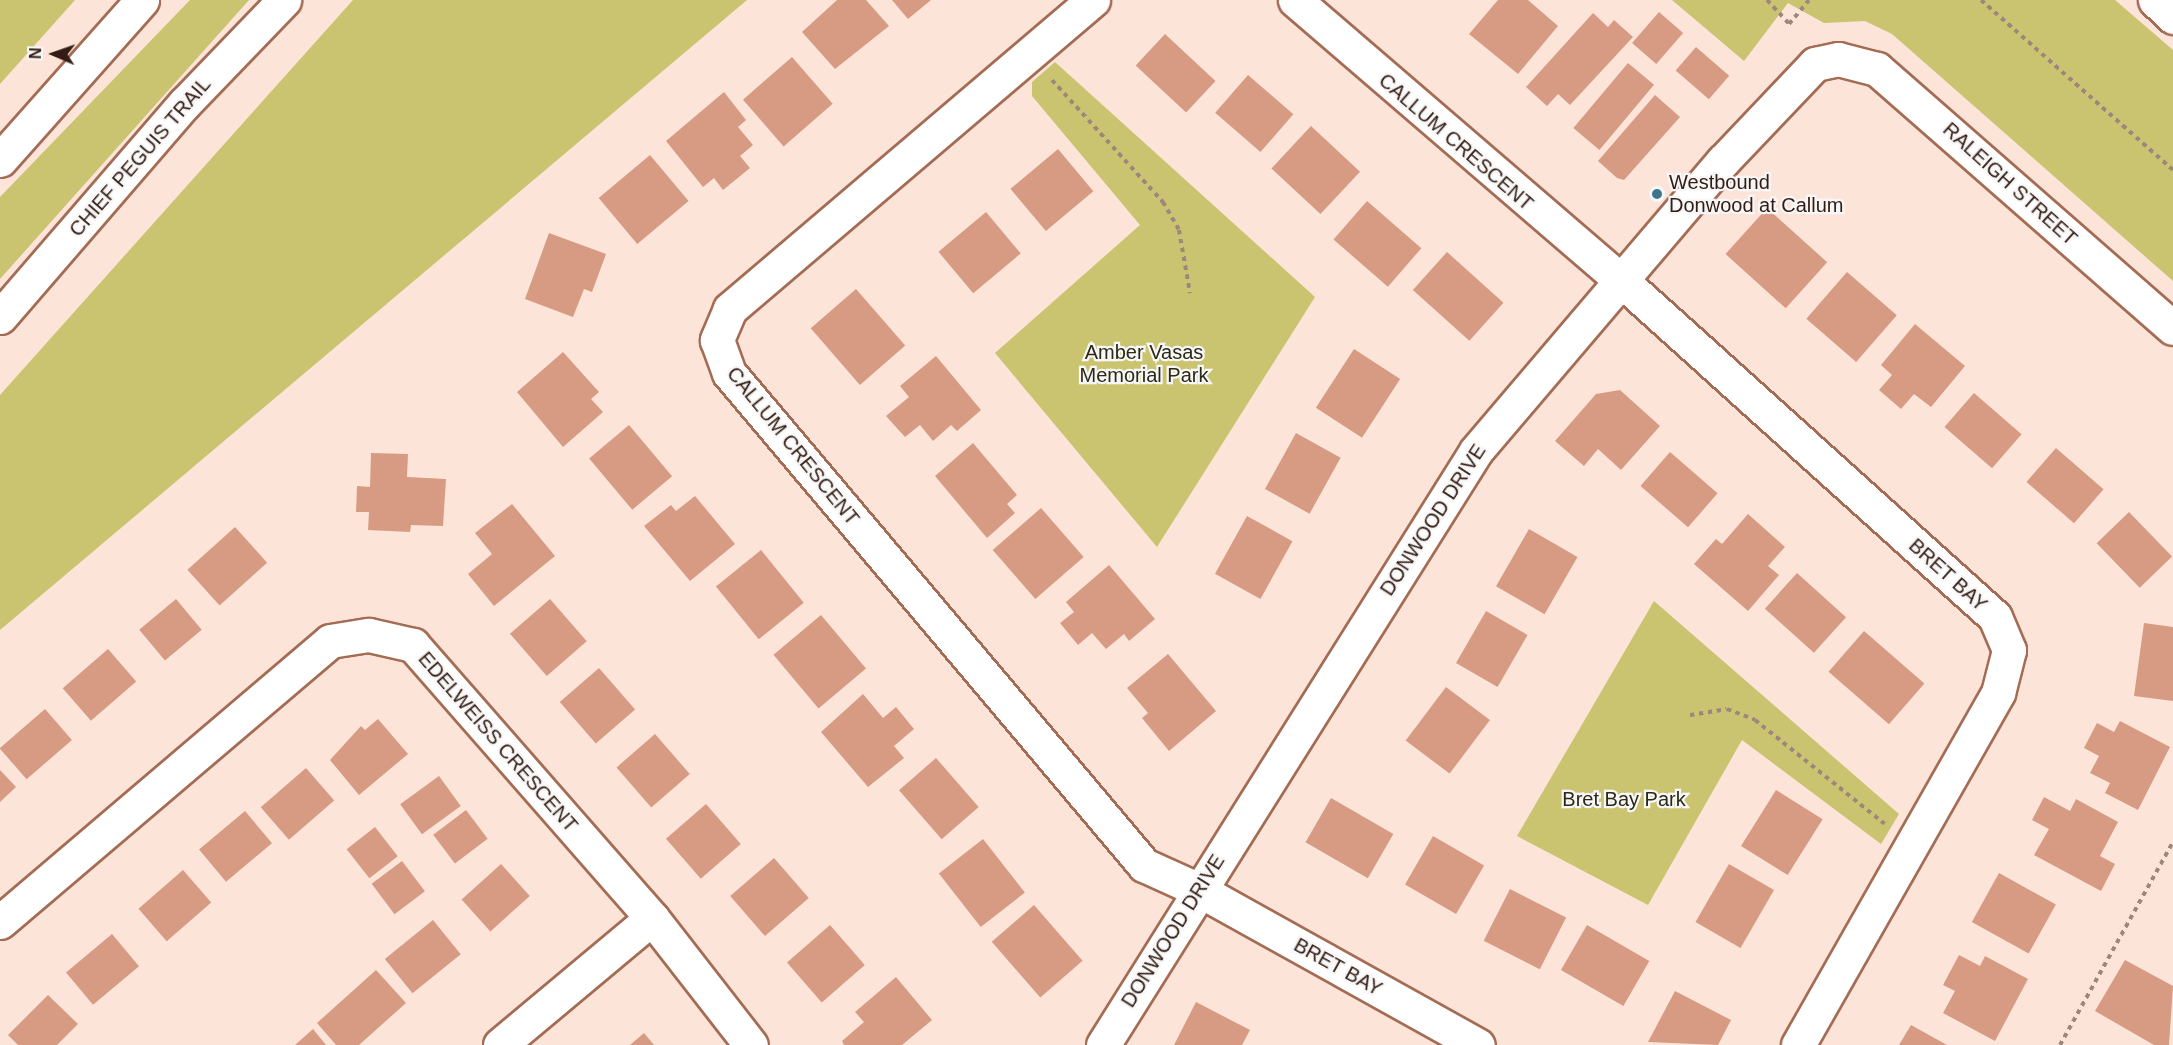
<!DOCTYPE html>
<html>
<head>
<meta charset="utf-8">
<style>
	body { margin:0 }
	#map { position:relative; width:2173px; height:1045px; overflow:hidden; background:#fde4d9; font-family:Helvetica,sans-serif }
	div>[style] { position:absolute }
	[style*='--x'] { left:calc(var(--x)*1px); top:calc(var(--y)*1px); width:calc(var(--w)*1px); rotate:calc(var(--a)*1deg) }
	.green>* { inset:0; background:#cac36f }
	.building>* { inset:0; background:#d69b82; transform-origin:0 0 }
	.path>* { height:4px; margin-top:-2px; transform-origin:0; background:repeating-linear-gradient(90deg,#9e867c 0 4.5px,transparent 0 9px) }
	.roads { filter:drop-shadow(2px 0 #a46c54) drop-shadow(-2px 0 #a46c54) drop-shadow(0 2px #a46c54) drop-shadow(0 -2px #a46c54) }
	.street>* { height:33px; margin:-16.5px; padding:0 16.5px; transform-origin:16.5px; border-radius:16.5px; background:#fff }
	.secondary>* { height:33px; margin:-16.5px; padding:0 16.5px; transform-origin:16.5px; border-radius:16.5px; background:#fff }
	.primary>* { height:33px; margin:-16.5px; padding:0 16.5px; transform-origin:16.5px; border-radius:16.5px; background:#fff }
	.dots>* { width:16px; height:16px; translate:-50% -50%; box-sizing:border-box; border:3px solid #f7f7f7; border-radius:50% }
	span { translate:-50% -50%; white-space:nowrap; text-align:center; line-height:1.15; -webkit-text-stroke:4.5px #f7f7f7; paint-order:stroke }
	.street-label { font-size:20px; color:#331c13 }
	.poi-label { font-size:20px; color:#331c13 }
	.left { translate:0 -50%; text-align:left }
	.park-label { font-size:20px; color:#2c2a16 }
	.north { position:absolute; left:24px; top:24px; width:60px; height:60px; -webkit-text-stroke:4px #f7f7f7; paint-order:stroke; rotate:272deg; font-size:16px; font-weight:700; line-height:24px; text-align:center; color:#331c13 }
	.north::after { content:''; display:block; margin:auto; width:21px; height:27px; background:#331c13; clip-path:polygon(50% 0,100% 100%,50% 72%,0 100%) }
</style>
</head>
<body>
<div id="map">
	<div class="green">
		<div style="clip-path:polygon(0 0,75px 0,0 84px)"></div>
		<div style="clip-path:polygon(190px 0,249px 0,0 279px,0 197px)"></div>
		<div style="clip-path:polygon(353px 0,747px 0,0 630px,0 395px)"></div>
		<div style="clip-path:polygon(1672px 0,2115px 0,2173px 50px,2173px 281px,1892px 34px,1865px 21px,1824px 23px,1788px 3px,1744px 61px)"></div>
		<div style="clip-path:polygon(1055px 62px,1315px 297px,1157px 547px,995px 353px,1140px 225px,1032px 96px,1032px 82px)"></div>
		<div style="clip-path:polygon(1654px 601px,1899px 814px,1881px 844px,1742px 740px,1648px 905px,1517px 836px)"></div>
	</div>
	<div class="building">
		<div style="clip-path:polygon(837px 0,866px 0,889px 26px,835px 69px,802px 32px)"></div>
		<div style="clip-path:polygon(892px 0,931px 0,908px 19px)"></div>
		<div style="clip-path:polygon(1498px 0,1528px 0,1558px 26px,1518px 74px,1469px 34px)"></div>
		<div style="left:1659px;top:12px;width:32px;height:41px;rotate:41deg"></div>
		<div style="clip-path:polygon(1593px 13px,1608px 27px,1614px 20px,1633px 37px,1570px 105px,1558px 94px,1547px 106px,1526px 87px)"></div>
		<div style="left:1165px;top:34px;width:69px;height:43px;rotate:43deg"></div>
		<div style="left:1696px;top:47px;width:44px;height:31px;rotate:41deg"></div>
		<div style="left:792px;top:57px;width:62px;height:65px;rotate:49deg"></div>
		<div style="left:1628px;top:63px;width:34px;height:85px;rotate:40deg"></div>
		<div style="left:1248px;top:75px;width:60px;height:50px;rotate:41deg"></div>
		<div style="clip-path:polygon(724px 92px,746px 120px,738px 127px,753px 145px,740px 156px,750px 168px,723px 190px,714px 178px,703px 187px,666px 141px)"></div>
		<div style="clip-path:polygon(1655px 95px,1680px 117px,1624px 180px,1617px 178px,1598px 161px)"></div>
		<div style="left:1311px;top:126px;width:67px;height:58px;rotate:43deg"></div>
		<div style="left:1058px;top:149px;width:55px;height:62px;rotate:50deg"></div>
		<div style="left:650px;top:155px;width:60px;height:67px;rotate:50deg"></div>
		<div style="left:1367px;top:201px;width:72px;height:51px;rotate:41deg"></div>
		<div style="left:1767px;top:208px;width:81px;height:62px;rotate:42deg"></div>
		<div style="left:986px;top:212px;width:54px;height:62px;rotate:50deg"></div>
		<div style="clip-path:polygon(549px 233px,606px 254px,592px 292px,584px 289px,573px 317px,525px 299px)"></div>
		<div style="left:1447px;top:252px;width:76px;height:51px;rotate:42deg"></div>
		<div style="left:1847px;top:272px;width:66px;height:62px;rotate:41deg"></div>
		<div style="left:856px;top:289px;width:75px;height:60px;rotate:49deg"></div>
		<div style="clip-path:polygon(1915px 324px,1965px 366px,1931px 407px,1914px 394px,1901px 409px,1879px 390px,1892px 375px,1881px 365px)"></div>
		<div style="left:1354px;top:349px;width:55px;height:70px;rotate:33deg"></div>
		<div style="clip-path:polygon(563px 352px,599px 392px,591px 399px,603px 412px,563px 447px,517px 392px)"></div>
		<div style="clip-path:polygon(936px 356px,981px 410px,957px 431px,951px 425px,933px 441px,920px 425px,905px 437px,886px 416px,909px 397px,900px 386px)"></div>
		<div style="clip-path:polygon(1620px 390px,1660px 426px,1621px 470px,1598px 449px,1584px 466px,1555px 441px,1596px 394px)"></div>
		<div style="left:1974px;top:393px;width:63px;height:45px;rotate:41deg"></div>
		<div style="left:629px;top:425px;width:67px;height:52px;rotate:50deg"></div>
		<div style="left:1296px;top:433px;width:51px;height:64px;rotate:29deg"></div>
		<div style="clip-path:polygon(973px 443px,1017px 495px,1007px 504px,1015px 513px,987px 538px,935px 476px)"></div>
		<div style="left:2056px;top:448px;width:63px;height:45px;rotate:41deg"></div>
		<div style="left:1670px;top:452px;width:63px;height:45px;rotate:41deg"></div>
		<div style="clip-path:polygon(371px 453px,408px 454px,407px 477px,446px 479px,443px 526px,411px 525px,410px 532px,368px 530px,369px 512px,356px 512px,357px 486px,370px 487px)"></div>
		<div style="clip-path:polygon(695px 496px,735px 544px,690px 581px,644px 526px,671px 505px,676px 511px)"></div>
		<div style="clip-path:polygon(512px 504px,555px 556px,494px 606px,468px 574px,492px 554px,475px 533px)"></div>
		<div style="left:1041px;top:508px;width:65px;height:64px;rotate:49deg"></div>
		<div style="left:2129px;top:512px;width:62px;height:45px;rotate:46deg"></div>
		<div style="clip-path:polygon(1748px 514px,1785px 547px,1768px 566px,1779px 575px,1748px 611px,1694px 564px,1716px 539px,1722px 544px)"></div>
		<div style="left:1247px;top:516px;width:52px;height:66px;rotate:29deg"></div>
		<div style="left:235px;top:527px;width:48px;height:64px;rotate:48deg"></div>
		<div style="left:1529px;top:529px;width:56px;height:66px;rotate:30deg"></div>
		<div style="left:761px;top:550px;width:68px;height:58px;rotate:51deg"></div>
		<div style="clip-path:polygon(1109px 565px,1155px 619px,1129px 641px,1124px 634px,1106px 649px,1092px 633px,1078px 645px,1060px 623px,1074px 612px,1066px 602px)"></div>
		<div style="left:1797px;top:573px;width:66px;height:48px;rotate:42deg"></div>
		<div style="left:176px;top:599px;width:40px;height:48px;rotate:50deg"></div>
		<div style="left:550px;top:599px;width:56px;height:53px;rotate:49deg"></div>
		<div style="left:1486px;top:611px;width:48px;height:60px;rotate:30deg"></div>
		<div style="left:821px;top:615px;width:70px;height:62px;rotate:50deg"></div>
		<div style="clip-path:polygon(2144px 623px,2173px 627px,2173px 701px,2134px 696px)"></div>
		<div style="left:1864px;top:631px;width:80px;height:54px;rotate:41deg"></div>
		<div style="left:108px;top:649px;width:43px;height:60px;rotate:49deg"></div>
		<div style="clip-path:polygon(1168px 654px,1216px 711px,1169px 751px,1142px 718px,1148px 713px,1127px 688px)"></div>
		<div style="left:599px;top:668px;width:55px;height:52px;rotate:49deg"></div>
		<div style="left:1446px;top:687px;width:55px;height:67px;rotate:37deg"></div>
		<div style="clip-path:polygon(863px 694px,883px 718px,896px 707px,914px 729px,894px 746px,904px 758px,868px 787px,821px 732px)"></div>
		<div style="left:45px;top:709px;width:41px;height:60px;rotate:49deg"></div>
		<div style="clip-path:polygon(378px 719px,408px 754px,359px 795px,330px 760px,361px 726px,365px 730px)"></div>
		<div style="clip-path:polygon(2120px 721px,2170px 747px,2138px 810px,2105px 793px,2110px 783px,2090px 773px,2099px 756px,2084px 748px,2097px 723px,2114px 732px)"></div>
		<div style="left:655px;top:734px;width:53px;height:51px;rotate:49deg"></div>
		<div style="left:936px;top:758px;width:65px;height:49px;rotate:49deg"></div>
		<div style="left:306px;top:768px;width:43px;height:60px;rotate:49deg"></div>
		<div style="clip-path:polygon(0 770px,16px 787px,0 802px)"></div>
		<div style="left:439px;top:776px;width:37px;height:48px;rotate:54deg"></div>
		<div style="left:1776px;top:790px;width:55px;height:66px;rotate:32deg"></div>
		<div style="clip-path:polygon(2044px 797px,2070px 811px,2076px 799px,2118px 822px,2100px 856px,2115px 864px,2101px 891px,2034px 855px,2049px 829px,2032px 820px)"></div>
		<div style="left:1331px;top:798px;width:72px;height:51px;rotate:30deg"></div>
		<div style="left:706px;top:804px;width:53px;height:53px;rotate:49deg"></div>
		<div style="left:466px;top:810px;width:36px;height:41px;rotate:53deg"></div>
		<div style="left:245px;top:811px;width:42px;height:60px;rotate:50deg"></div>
		<div style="left:375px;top:827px;width:37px;height:36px;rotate:52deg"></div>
		<div style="left:1433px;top:836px;width:59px;height:56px;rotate:30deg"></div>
		<div style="left:983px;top:839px;width:68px;height:56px;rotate:52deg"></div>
		<div style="left:774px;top:858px;width:53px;height:58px;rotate:49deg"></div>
		<div style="left:402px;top:861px;width:38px;height:38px;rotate:53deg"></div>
		<div style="left:501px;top:864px;width:43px;height:53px;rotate:48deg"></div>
		<div style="left:1729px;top:864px;width:52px;height:67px;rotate:30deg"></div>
		<div style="left:183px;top:870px;width:43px;height:59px;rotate:49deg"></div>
		<div style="left:1999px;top:873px;width:65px;height:56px;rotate:29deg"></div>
		<div style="left:1510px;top:889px;width:63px;height:58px;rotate:27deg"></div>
		<div style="left:1034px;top:905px;width:74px;height:56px;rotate:49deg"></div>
		<div style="left:433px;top:920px;width:44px;height:62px;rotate:51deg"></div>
		<div style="left:830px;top:925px;width:53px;height:57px;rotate:49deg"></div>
		<div style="left:1587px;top:925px;width:72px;height:52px;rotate:30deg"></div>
		<div style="left:112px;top:934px;width:42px;height:60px;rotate:50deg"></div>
		<div style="clip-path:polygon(1959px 955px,1980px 966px,1985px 956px,2028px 979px,1995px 1041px,1943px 1013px,1955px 991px,1943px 985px)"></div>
		<div style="clip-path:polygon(2125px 960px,2173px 986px,2169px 1045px,2154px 1045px,2095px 1011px)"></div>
		<div style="clip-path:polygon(376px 970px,406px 1003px,359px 1045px,336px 1045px,317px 1023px)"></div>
		<div style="clip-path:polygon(896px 977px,932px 1020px,902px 1045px,844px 1045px,842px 1041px,864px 1022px,855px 1012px)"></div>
		<div style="clip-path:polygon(1675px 991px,1731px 1020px,1718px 1045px,1648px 1042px)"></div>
		<div style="clip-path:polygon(48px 995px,78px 1024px,57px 1045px,18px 1045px,8px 1035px)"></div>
		<div style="clip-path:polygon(1196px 1002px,1250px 1030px,1242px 1045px,1174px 1045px)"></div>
		<div style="clip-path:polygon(1911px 1025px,1947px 1045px,1899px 1045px)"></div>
		<div style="clip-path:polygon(313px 1029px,326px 1045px,295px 1045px)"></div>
		<div style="clip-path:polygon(644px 1033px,654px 1045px,630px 1045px)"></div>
	</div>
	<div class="path">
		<div style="--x:1767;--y:0;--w:33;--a:47"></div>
		<div style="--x:1789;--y:24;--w:31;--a:-50"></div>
		<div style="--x:1981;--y:0;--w:256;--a:41.5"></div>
		<div style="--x:1052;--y:80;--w:165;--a:47.7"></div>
		<div style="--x:1163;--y:202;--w:32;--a:60"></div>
		<div style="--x:1179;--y:230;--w:64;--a:80.1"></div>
		<div style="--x:1690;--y:715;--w:37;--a:-9"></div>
		<div style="--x:1727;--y:709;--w:30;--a:21"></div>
		<div style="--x:1755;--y:720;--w:166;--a:38.7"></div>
		<div style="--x:2060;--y:1045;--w:232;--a:-60.9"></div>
	</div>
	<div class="roads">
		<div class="street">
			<div style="--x:1093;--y:0;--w:477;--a:139.6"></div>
			<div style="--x:730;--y:309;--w:34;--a:113"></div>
			<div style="--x:717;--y:340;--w:35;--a:70"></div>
			<div style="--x:729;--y:373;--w:644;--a:49.85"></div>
			<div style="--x:1144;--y:865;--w:60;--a:24.4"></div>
			<div style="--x:1199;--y:890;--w:319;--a:29.1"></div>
			<div style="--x:1295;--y:0;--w:430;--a:40.7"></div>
			<div style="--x:1621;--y:280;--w:503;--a:42.02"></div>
			<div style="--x:1995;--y:617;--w:36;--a:67"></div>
			<div style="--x:2009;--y:650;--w:44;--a:104.3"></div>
			<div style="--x:1998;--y:693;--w:405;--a:119.6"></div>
			<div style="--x:0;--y:922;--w:433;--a:-40.4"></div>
			<div style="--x:330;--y:641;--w:39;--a:-9"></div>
			<div style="--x:369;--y:635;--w:45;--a:12.8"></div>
			<div style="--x:413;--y:645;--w:363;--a:48.8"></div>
			<div style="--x:652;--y:918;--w:161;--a:52.1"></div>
			<div style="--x:500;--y:1045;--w:198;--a:-39.9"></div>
		</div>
		<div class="secondary">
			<div style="--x:2155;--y:0;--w:25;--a:43"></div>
			<div style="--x:1103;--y:1045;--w:701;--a:-57.87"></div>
			<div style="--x:1476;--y:451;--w:381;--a:-49.6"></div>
			<div style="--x:1723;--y:161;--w:134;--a:-46.5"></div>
			<div style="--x:1815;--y:64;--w:24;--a:-12"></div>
			<div style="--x:1838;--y:59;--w:40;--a:14.4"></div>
			<div style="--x:1877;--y:69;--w:393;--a:41.2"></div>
		</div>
		<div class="primary">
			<div style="--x:0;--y:160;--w:214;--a:-48.4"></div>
			<div style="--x:0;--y:317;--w:283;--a:-49.2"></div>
			<div style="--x:185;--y:103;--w:143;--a:-46.1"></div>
		</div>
	</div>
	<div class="dots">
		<div style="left:1657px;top:194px;background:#3a778d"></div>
	</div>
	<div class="street-label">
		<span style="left:1456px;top:142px;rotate:41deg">CALLUM CRESCENT</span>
		<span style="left:140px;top:157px;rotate:-49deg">CHIEF PEGUIS TRAIL</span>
		<span style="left:2010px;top:184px;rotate:42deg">RALEIGH STREET</span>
		<span style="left:793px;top:446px;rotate:51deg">CALLUM CRESCENT</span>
		<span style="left:1433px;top:520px;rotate:-57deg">DONWOOD DRIVE</span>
		<span style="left:1948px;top:575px;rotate:42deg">BRET BAY</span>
		<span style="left:498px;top:742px;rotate:49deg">EDELWEISS CRESCENT</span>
		<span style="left:1173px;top:931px;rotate:-58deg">DONWOOD DRIVE</span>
		<span style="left:1338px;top:967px;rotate:29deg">BRET BAY</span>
	</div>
	<div class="poi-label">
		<span class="left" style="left:1669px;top:194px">Westbound<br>Donwood at Callum</span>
	</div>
	<div class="park-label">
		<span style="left:1144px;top:364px">Amber Vasas<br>Memorial Park</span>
		<span style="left:1624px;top:799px">Bret Bay Park</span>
	</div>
	<div class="north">N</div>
</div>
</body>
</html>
